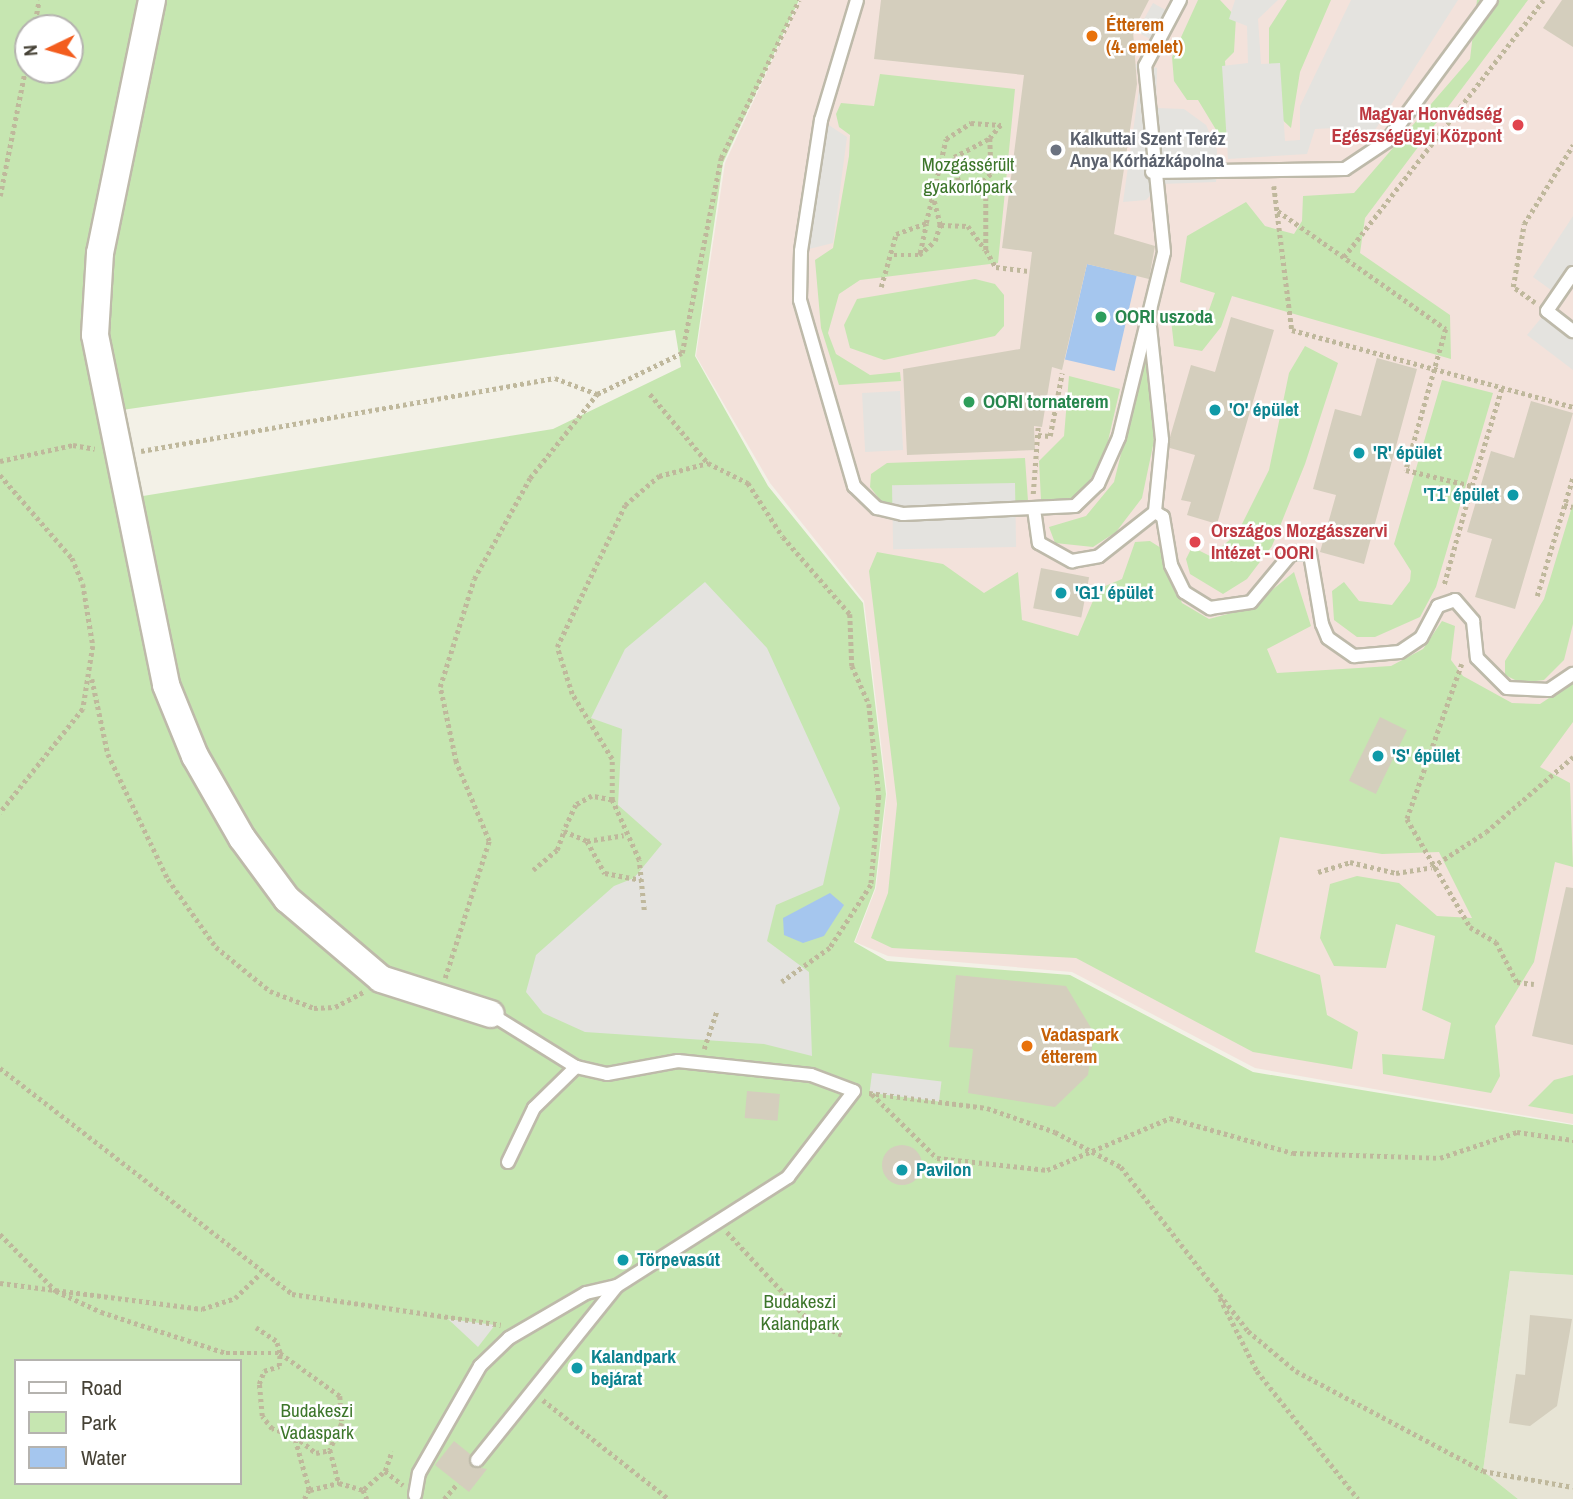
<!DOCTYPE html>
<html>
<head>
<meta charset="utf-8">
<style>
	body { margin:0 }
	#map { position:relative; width:1573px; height:1499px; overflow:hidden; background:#f3f1e7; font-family:"Archivo Narrow",sans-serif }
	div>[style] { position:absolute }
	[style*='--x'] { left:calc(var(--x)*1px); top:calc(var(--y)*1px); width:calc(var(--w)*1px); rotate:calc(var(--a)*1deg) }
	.residential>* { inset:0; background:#e7e4d5 }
	.medical>* { inset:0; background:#f3e2db }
	.green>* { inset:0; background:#c6e6b1 }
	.parking>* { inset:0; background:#e4e3df; transform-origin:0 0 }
	.water>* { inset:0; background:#a5c6ee; transform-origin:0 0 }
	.building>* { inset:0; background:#d4cebd; transform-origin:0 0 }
	.round { border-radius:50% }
	.path>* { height:4.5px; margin-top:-2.25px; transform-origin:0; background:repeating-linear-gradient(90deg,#bfb89c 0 3.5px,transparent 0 7px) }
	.roads { filter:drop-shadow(2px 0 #bebaaa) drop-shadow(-2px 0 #bebaaa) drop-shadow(0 2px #bebaaa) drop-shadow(0 -2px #bebaaa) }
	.service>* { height:12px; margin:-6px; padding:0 6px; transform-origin:6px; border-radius:6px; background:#fff }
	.minor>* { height:26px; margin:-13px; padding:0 13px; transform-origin:13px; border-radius:13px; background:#fff }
	.dots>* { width:19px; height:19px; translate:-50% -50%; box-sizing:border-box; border:4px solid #fff; border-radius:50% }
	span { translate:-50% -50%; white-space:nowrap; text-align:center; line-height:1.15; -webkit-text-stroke:5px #fff; paint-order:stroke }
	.food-label { font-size:19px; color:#c56008; font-weight:700 }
	.left { translate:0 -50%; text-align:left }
	.health-label { font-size:19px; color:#be3a42; font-weight:700 }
	.right { translate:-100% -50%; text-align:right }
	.worship-label { font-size:19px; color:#5b616d; font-weight:700 }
	.park-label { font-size:19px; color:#3d762b }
	.leisure-label { font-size:19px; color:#27864d; font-weight:700 }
	.culture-label { font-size:19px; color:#0d838f; font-weight:700 }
	.legend { position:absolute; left:14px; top:1359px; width:228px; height:126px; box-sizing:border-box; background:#fff; border:2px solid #b5b3af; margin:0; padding:9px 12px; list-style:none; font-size:21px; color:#464236 }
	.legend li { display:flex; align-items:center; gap:14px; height:35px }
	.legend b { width:35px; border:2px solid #b5b3af }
	.north { position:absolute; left:14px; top:14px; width:70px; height:70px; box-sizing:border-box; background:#fff; border:2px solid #b5b3af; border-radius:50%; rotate:265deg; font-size:19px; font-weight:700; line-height:28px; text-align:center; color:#464236 }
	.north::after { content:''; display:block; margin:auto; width:24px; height:32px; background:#f35d1e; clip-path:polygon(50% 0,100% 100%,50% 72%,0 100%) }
</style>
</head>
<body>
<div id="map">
	<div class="residential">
		<div style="clip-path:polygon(1510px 1271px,1573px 1275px,1573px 1499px,1518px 1499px,1483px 1471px)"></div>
	</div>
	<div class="medical">
		<div style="clip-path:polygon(800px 0,1573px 0,1573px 1124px,1255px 1068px,1072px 972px,888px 956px,855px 942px,876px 888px,887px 793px,864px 601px,770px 483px,696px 356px,725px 163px)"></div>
	</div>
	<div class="green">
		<div style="clip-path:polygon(evenodd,0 0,799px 0,723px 163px,695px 356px,768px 486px,863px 603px,886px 794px,875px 888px,854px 942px,887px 961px,1070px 975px,1253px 1072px,1573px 1125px,1573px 1275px,1510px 1271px,1483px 1471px,1518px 1499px,0 1499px,0 0,28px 28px,70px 28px,70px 70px,28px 70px,28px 28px,0 0,675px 330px,681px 367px,553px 429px,143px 496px,122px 410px,675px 330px,0 0,16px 1361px,240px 1361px,240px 1483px,16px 1483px,16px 1361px)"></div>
		<div style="clip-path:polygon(1198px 0,1220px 0,1236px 17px,1234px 52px,1225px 61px,1230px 134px,1221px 138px,1198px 100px,1187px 100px,1174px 81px,1172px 57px)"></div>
		<div style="clip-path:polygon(1287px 0,1331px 0,1300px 72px,1291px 128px,1269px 107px,1269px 28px)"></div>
		<div style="clip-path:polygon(1477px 0,1528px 0,1365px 218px,1360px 253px,1450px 315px,1451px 359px,1232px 296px,1221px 327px,1202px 351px,1174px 346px,1170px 311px,1209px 310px,1215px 293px,1180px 282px,1187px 236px,1246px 202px,1265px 226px,1294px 234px,1302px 221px,1303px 196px,1354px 193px,1470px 59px)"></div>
		<div style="clip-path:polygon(880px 74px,1015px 89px,998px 263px,860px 280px,839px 294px,828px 333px,836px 354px,870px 375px,900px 372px,901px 381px,839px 385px,821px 328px,815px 260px,833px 248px,849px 156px,850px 135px,839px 127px,836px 114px,841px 103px,874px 106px)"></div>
		<div style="clip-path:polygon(975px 279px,995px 284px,1004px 295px,1004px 326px,995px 336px,884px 360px,850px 348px,844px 325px,857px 299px)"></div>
		<div style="clip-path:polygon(1305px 346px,1338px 363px,1305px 464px,1272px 546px,1247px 579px,1223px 594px,1190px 574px,1186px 559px,1192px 547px,1210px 556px,1237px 534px,1269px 470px,1289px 373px)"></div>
		<div style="clip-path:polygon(1146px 353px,1154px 441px,1142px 498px,1116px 532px,1093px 547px,1055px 543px,1049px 527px,1086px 516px,1114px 482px)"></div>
		<div style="clip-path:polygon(1069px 376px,1120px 389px,1105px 454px,1084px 490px,1071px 499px,1041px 500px,1039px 461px,1064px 436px)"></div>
		<div style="clip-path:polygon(1442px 380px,1493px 393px,1436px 587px,1420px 617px,1375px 637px,1357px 637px,1334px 620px,1332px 591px,1344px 582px,1359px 601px,1392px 605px,1410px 581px,1411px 571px,1394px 544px)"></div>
		<div style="clip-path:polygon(1025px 458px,1028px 501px,1015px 502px,1014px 483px,905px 506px,881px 501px,870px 487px,871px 474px,887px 463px)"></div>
		<div style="clip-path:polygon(1573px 503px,1573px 624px,1564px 660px,1544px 680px,1521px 683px,1505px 675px,1505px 661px,1544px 599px)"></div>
		<div style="clip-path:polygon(1150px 541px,1161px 548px,1182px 603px,1209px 619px,1250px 608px,1294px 572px,1311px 626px,1267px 649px,1277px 673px,1391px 666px,1423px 649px,1442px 621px,1455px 626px,1451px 660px,1463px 676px,1512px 703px,1540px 704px,1573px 682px,1573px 722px,1540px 767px,1570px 783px,1573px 867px,1555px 862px,1534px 962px,1495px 1026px,1500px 1076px,1491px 1093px,1383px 1074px,1382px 1054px,1444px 1059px,1451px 1023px,1422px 1010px,1435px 936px,1396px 924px,1386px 968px,1334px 966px,1320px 938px,1330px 884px,1357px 876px,1399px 883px,1437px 916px,1472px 918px,1439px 852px,1382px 854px,1280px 837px,1255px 952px,1320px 975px,1327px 1015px,1358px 1032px,1352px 1069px,1253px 1052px,1076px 958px,892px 948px,871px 938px,888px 893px,897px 804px,869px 571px,877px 552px,943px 564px,984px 593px,1018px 572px,1022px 620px,1078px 636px,1098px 589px,1122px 579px,1135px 542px)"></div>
		<div style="clip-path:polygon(1573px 1075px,1573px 1114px,1528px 1106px,1554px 1080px)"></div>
	</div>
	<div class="parking">
		<div style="clip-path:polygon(1235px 0,1278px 0,1258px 19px,1261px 64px,1280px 63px,1285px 141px,1300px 140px,1300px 106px,1351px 0,1458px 0,1366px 144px,1335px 128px,1315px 129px,1307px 154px,1228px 159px,1222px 66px,1248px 63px,1247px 26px,1229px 19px)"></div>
		<div style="left:1153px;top:3px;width:23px;height:33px;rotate:29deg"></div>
		<div style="clip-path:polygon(1135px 64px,1157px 68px,1156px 108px,1184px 109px,1206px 125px,1217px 150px,1216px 182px,1161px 184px,1146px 200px,1123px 202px,1140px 82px)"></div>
		<div style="clip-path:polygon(821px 120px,847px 137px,833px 243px,801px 251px)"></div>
		<div style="clip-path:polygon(1573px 216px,1573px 273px,1558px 295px,1533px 277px)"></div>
		<div style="clip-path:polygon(1547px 311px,1573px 331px,1573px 370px,1527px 335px)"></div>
		<div style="left:900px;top:391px;width:59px;height:38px;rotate:87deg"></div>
		<div style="left:1015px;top:483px;width:64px;height:123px;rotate:89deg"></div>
		<div style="clip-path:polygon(705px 582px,767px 648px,840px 808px,823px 885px,776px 905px,767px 941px,809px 972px,812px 1056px,764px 1044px,585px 1032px,543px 1013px,526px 992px,536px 955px,614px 886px,634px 878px,662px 844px,618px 805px,622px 729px,591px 718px,625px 649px)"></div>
		<div style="left:872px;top:1073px;width:70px;height:20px;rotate:7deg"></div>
		<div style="clip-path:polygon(448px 1319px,495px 1325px,478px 1347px)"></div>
	</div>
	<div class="water">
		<div style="left:1087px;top:264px;width:51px;height:98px;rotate:13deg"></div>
		<div style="clip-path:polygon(830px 893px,844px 905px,824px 936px,803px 943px,784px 935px,783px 918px)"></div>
	</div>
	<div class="building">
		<div style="clip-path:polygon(881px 0,1149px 0,1133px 31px,1137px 84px,1114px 234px,1155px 246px,1149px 279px,1087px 264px,1062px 370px,1052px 367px,1042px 427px,1034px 426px,1035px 450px,907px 455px,903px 369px,1020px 349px,1032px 252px,1002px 248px,1024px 75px,874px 59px)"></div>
		<div style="clip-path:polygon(1562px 0,1573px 0,1573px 47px,1543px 28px)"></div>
		<div style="clip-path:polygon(1231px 317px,1274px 330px,1217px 524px,1187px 515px,1191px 502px,1181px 500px,1195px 455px,1170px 448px,1170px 437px,1191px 365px,1215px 372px)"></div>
		<div style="clip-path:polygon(1377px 358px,1417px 369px,1364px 564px,1320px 552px,1336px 495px,1313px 489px,1335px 409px,1361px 416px)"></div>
		<div style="clip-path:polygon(1531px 401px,1573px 413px,1515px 609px,1475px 597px,1492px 539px,1467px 532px,1491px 451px,1514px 458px)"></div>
		<div style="left:1041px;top:568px;width:49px;height:41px;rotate:11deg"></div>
		<div style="left:1380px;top:717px;width:30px;height:71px;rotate:26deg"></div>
		<div style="clip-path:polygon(1566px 887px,1573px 888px,1573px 1045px,1532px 1036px)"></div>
		<div style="clip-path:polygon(956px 975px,1066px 986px,1094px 1033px,1088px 1075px,1055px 1107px,968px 1093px,973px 1049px,949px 1047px)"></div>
		<div style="left:747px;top:1091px;width:33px;height:27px;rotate:5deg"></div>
		<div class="round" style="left:882px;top:1145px;width:40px;height:40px"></div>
		<div style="clip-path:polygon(1530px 1315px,1572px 1319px,1557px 1406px,1530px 1426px,1509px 1423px,1516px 1374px,1525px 1375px)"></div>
		<div style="clip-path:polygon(454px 1441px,470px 1454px,471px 1466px,487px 1469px,469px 1492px,435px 1465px)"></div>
	</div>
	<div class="path">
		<div style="--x:34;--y:28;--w:28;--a:-80"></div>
		<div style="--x:935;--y:170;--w:17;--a:-13"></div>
		<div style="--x:1274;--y:186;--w:145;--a:82.9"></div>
		<div style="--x:1292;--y:330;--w:291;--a:15.3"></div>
		<div style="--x:977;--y:188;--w:13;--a:45"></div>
		<div style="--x:986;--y:197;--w:53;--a:90"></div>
		<div style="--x:986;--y:250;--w:20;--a:60"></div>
		<div style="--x:996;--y:267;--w:34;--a:7"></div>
		<div style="--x:0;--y:196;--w:143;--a:-78.7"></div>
		<div style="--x:1278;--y:211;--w:205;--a:35.1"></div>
		<div style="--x:1446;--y:329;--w:147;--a:105.8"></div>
		<div style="--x:1406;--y:470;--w:68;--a:13.6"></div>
		<div style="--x:1472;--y:486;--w:104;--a:105.6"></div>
		<div style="--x:941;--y:225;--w:27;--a:2"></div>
		<div style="--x:968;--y:226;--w:29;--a:54"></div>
		<div style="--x:920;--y:253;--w:30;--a:-78"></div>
		<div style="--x:894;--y:255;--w:25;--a:0"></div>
		<div style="--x:919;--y:255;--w:21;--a:-41"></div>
		<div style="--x:935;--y:241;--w:17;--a:-73"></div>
		<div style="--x:940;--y:225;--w:33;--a:-104"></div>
		<div style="--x:1344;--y:257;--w:325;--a:-52.2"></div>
		<div style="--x:881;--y:287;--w:55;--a:-74.2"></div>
		<div style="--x:896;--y:234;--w:32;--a:-20"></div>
		<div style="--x:926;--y:223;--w:86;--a:-76.6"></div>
		<div style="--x:946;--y:139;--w:30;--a:-33"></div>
		<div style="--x:971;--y:123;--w:30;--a:4"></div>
		<div style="--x:1001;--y:125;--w:17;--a:130"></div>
		<div style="--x:990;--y:138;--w:36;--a:88"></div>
		<div style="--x:991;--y:174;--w:20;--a:135"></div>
		<div style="--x:977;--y:188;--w:20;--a:-160"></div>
		<div style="--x:958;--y:181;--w:24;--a:-99"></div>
		<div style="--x:954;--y:157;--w:41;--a:-27.8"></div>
		<div style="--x:1535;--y:303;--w:27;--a:-144"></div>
		<div style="--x:1513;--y:287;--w:64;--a:-80.1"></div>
		<div style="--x:1524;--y:224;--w:93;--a:-58.2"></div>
		<div style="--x:650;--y:394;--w:90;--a:50"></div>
		<div style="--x:1038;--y:435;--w:12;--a:5"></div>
		<div style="--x:1050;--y:436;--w:64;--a:-79.2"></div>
		<div style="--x:141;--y:451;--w:420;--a:-10"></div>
		<div style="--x:555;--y:378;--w:45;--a:20.9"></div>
		<div style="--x:0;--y:461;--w:75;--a:-12.4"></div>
		<div style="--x:73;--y:445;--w:22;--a:10"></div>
		<div style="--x:0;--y:475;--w:110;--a:49.1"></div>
		<div style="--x:72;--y:558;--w:28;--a:67"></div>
		<div style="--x:83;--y:584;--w:63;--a:80.8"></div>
		<div style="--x:93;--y:646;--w:64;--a:99"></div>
		<div style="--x:83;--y:709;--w:133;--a:128.6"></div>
		<div style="--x:1472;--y:486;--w:103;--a:-73.1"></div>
		<div style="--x:1033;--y:494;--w:68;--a:-85.8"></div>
		<div style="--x:1564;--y:505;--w:9;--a:13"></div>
		<div style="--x:1537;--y:596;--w:124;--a:-73.2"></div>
		<div style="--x:1462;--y:664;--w:164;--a:109.5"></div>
		<div style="--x:1407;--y:819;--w:125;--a:59.7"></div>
		<div style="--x:1470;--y:927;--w:30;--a:30"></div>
		<div style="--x:1496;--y:942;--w:45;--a:62.3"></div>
		<div style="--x:1517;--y:982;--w:17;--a:7"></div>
		<div style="--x:92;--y:679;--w:77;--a:78"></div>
		<div style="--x:108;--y:754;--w:139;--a:64.4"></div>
		<div style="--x:168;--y:879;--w:83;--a:54.8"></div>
		<div style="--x:216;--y:947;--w:70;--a:39.2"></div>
		<div style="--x:270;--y:991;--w:47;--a:21.1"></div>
		<div style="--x:314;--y:1008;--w:21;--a:-3"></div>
		<div style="--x:335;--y:1007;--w:32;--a:-28"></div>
		<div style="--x:612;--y:800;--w:20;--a:-169"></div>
		<div style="--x:592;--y:796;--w:18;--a:151"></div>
		<div style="--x:576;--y:805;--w:29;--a:115"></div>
		<div style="--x:564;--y:831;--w:25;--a:23"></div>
		<div style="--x:587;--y:841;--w:37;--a:-9"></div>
		<div style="--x:587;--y:841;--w:37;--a:61"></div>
		<div style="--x:605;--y:873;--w:37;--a:11"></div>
		<div style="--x:533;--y:870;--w:31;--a:-40"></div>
		<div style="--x:557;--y:850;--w:20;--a:-70"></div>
		<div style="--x:1318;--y:872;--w:34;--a:-17"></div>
		<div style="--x:1350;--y:862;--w:47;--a:13.4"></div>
		<div style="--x:1396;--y:873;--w:36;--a:-9"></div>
		<div style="--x:1432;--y:867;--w:64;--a:-32.9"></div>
		<div style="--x:1486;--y:832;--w:115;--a:-40.8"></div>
		<div style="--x:644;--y:910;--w:50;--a:-95.7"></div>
		<div style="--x:639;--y:860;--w:66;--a:-114.2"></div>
		<div style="--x:612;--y:800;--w:41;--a:-90"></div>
		<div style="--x:612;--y:759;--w:76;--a:-121.6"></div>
		<div style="--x:572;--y:694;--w:49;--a:-107.7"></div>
		<div style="--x:557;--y:647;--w:157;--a:-64.4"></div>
		<div style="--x:625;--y:505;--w:45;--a:-40.5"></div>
		<div style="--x:659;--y:476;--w:51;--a:-14.9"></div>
		<div style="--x:708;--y:463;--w:45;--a:26.6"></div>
		<div style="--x:748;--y:483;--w:64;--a:57.1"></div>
		<div style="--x:783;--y:537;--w:102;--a:49"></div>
		<div style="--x:850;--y:614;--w:52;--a:87.8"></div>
		<div style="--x:852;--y:666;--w:42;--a:65.9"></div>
		<div style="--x:869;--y:704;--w:93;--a:83.8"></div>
		<div style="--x:879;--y:796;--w:89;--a:95.1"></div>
		<div style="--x:871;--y:885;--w:75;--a:123.1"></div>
		<div style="--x:830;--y:948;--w:59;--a:144.7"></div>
		<div style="--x:445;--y:978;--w:144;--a:-72.2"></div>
		<div style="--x:489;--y:841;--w:86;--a:-112.7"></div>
		<div style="--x:456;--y:762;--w:77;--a:-102"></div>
		<div style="--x:440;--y:687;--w:113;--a:-72.5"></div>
		<div style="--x:474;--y:579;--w:115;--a:-61"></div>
		<div style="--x:530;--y:478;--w:107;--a:-51.4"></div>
		<div style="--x:597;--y:394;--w:94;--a:-25.8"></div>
		<div style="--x:682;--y:353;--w:199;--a:-78.7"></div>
		<div style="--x:721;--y:158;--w:176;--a:-63.7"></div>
		<div style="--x:704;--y:1049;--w:41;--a:-71.6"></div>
		<div style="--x:0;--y:1068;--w:369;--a:37.7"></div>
		<div style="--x:292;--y:1294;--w:211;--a:8.4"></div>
		<div style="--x:869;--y:1093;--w:119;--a:7.2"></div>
		<div style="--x:987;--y:1108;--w:72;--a:19.4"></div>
		<div style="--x:1055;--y:1132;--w:75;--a:27.9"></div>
		<div style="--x:1121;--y:1167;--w:207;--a:52.2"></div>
		<div style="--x:1248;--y:1331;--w:62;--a:39.8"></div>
		<div style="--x:1296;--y:1371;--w:212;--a:28.1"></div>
		<div style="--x:1483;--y:1471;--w:91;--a:10.1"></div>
		<div style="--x:872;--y:1094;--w:91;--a:44.6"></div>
		<div style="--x:937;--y:1158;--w:111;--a:6.2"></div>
		<div style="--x:1047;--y:1170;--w:134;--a:-22.9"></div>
		<div style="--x:1170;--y:1118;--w:128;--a:15.9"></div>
		<div style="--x:1293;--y:1153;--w:147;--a:1.9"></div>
		<div style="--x:1440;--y:1158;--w:81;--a:-18.7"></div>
		<div style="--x:1517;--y:1132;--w:57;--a:8.1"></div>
		<div style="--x:727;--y:1232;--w:117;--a:47.1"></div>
		<div style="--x:807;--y:1318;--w:39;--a:26"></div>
		<div style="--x:0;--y:1234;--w:80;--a:45.5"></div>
		<div style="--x:56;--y:1291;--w:50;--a:25"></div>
		<div style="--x:101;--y:1312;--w:132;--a:18.2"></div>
		<div style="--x:226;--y:1353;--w:54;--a:0"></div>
		<div style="--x:280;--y:1353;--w:13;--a:-108"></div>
		<div style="--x:276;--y:1341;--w:24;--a:-147"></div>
		<div style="--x:0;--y:1283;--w:204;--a:7.3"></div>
		<div style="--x:202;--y:1309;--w:35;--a:-18"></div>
		<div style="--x:235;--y:1298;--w:33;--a:-44"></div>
		<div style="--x:1220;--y:1298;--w:82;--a:63.1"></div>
		<div style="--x:1257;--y:1371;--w:163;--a:51.7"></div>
		<div style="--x:543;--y:1400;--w:160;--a:38.2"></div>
		<div style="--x:295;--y:1436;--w:27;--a:39"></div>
		<div style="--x:316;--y:1453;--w:14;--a:-12"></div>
		<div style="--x:385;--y:1471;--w:21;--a:-71"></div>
		<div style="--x:364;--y:1489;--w:28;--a:-41"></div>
		<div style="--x:385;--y:1471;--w:23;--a:38"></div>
		<div style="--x:310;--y:1490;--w:30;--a:-14"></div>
		<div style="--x:363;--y:1490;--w:10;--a:66"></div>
		<div style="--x:304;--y:1499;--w:10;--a:-61"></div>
		<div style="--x:309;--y:1490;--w:56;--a:-105.5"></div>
		<div style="--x:294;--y:1436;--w:23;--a:-162"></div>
		<div style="--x:272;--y:1429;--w:16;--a:-128"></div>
		<div style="--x:262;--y:1416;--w:32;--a:-95"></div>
		<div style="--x:259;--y:1384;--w:14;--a:-69"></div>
		<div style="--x:264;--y:1371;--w:16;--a:-18"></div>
		<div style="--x:279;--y:1366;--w:13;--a:-86"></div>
		<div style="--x:280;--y:1353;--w:74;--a:35.6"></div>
		<div style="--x:340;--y:1396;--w:27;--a:86"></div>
		<div style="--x:342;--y:1423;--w:30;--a:114"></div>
		<div style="--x:330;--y:1450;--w:34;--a:75"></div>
		<div style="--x:339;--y:1483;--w:25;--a:16"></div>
		<div style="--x:444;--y:1499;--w:21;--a:-49"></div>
	</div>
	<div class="roads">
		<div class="service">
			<div style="--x:857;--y:0;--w:125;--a:106.7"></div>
			<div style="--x:821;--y:120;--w:133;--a:98.7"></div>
			<div style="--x:801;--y:251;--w:49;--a:91.2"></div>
			<div style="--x:800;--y:300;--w:194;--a:73.8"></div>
			<div style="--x:854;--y:486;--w:32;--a:44"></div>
			<div style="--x:877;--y:508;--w:27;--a:13"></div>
			<div style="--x:903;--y:514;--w:172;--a:-2.7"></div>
			<div style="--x:1075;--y:506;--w:32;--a:-44"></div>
			<div style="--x:1098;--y:484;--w:51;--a:-65.9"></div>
			<div style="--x:1119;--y:437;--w:190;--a:-76.3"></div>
			<div style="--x:1164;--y:252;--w:187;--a:-95.8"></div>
			<div style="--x:1145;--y:66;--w:75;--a:-62.1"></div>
			<div style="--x:1152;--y:172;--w:193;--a:-0.9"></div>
			<div style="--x:1345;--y:169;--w:50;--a:-33.7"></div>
			<div style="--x:1387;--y:141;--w:175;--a:-53.6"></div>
			<div style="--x:1573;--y:273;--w:46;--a:124.4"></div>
			<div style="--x:1547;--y:311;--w:33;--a:38"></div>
			<div style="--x:1150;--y:327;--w:114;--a:83.9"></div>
			<div style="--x:1162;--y:440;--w:72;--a:95.6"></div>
			<div style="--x:1034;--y:509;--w:34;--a:82"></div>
			<div style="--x:1039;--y:543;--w:38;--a:29"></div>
			<div style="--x:1072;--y:561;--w:27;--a:-10"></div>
			<div style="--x:1099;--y:556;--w:71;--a:-38.2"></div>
			<div style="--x:1155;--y:512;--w:9;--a:32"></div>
			<div style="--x:1163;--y:517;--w:49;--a:80.5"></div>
			<div style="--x:1171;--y:565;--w:30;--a:64"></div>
			<div style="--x:1184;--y:592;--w:31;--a:32"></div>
			<div style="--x:1210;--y:608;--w:41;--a:-8.3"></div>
			<div style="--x:1251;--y:602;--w:62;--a:-50.2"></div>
			<div style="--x:1291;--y:554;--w:19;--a:0"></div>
			<div style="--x:1310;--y:554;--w:71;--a:80.3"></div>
			<div style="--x:1322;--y:624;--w:15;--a:67"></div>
			<div style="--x:1328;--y:638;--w:32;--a:35"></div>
			<div style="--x:1354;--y:656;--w:46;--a:-5"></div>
			<div style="--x:1400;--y:652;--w:25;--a:-34"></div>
			<div style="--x:1421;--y:638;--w:36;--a:-62"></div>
			<div style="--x:1438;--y:606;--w:18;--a:-19"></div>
			<div style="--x:1455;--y:600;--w:28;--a:49"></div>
			<div style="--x:1473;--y:621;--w:37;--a:84"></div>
			<div style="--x:1477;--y:658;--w:42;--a:45"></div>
			<div style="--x:1507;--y:688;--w:42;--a:2.7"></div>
			<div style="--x:1549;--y:690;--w:29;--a:-34"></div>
			<div style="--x:508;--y:1162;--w:60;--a:-64.3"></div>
			<div style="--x:534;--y:1108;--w:59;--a:-44.3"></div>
			<div style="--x:477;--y:1460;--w:223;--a:-51.2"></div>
			<div style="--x:617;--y:1286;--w:203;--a:-32.5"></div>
			<div style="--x:788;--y:1177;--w:108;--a:-52.5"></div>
			<div style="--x:854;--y:1091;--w:46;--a:-159.6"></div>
			<div style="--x:811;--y:1075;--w:134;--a:-174"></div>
			<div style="--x:678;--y:1061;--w:72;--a:169.6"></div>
			<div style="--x:607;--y:1074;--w:32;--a:-167"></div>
			<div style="--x:576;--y:1067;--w:100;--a:-148.1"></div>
			<div style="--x:415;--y:1495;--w:22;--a:-80"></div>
			<div style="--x:419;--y:1473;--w:123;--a:-60.3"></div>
			<div style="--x:480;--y:1366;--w:40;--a:-44"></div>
			<div style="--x:509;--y:1338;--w:89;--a:-30.3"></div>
			<div style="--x:586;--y:1293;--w:32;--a:-13"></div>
		</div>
		<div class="minor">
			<div style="--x:152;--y:0;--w:258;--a:101.6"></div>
			<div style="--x:100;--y:253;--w:82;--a:93.5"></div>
			<div style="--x:95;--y:335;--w:357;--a:78.5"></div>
			<div style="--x:166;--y:685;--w:77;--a:67.8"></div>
			<div style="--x:195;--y:756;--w:95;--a:60.2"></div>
			<div style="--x:242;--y:838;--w:76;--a:53.6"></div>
			<div style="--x:287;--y:899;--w:123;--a:40.4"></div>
			<div style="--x:381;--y:979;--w:115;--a:17.7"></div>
		</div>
	</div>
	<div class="dots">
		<div style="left:1092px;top:36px;background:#e8710a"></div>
		<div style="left:1518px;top:125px;background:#e0444e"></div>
		<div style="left:1056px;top:150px;background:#6b7280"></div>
		<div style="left:1101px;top:317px;background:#2e9e5b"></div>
		<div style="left:969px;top:402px;background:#2e9e5b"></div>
		<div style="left:1215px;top:410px;background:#0f9aa8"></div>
		<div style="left:1359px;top:453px;background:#0f9aa8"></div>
		<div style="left:1513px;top:495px;background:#0f9aa8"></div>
		<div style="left:1195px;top:542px;background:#e0444e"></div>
		<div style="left:1061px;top:593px;background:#0f9aa8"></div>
		<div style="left:1378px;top:756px;background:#0f9aa8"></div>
		<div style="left:1027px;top:1046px;background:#e8710a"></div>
		<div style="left:902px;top:1170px;background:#0f9aa8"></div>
		<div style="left:623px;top:1260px;background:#0f9aa8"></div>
		<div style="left:577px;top:1368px;background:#0f9aa8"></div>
	</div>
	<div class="food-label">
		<span class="left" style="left:1106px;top:36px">Étterem<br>(4. emelet)</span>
		<span class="left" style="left:1041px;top:1046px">Vadaspark<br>étterem</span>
	</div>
	<div class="health-label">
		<span class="right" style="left:1502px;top:125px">Magyar Honvédség<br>Egészségügyi Központ</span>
		<span class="left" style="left:1211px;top:542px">Országos Mozgásszervi<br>Intézet - OORI</span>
	</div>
	<div class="worship-label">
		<span class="left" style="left:1070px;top:150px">Kalkuttai Szent Teréz<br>Anya Kórházkápolna</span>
	</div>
	<div class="park-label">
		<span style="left:968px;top:176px">Mozgássérült<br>gyakorlópark</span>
		<span style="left:800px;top:1313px">Budakeszi<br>Kalandpark</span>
		<span style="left:317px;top:1422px">Budakeszi<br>Vadaspark</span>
	</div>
	<div class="leisure-label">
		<span class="left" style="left:1115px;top:317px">OORI uszoda</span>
		<span class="left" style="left:983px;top:402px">OORI tornaterem</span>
	</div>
	<div class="culture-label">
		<span class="left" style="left:1229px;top:410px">'O' épület</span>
		<span class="left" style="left:1373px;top:453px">'R' épület</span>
		<span class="right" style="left:1499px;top:495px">'T1' épület</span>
		<span class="left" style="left:1075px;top:593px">'G1' épület</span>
		<span class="left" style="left:1392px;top:756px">'S' épület</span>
		<span class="left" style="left:916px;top:1170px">Pavilon</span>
		<span class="left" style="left:637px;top:1260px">Törpevasút</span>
		<span class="left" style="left:591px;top:1368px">Kalandpark<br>bejárat</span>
	</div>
	<ul class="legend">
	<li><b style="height:9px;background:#fff"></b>Road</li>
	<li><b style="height:19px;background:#c6e6b1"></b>Park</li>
	<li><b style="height:19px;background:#a5c6ee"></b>Water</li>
	</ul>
	<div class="north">N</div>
</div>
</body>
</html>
